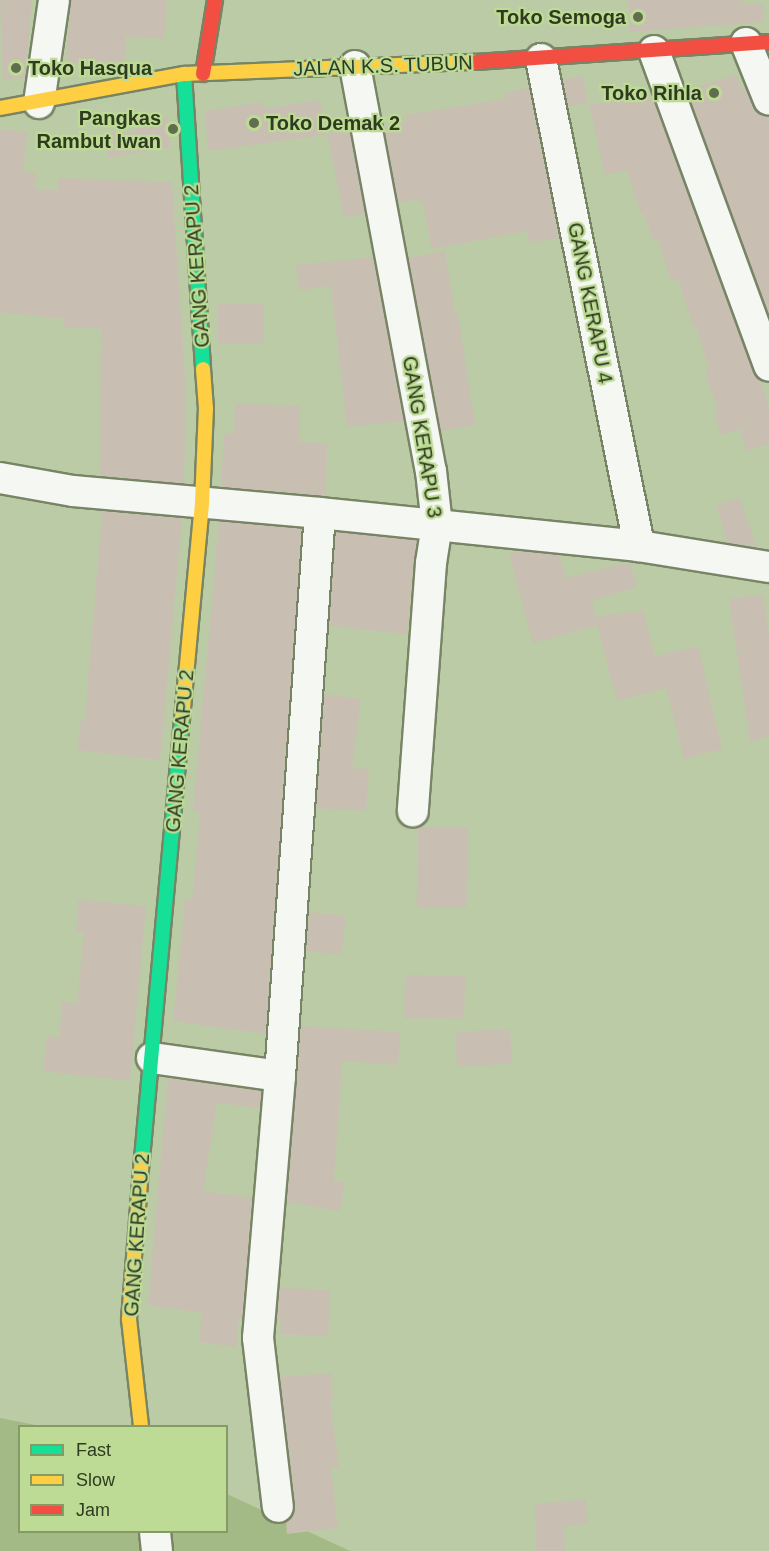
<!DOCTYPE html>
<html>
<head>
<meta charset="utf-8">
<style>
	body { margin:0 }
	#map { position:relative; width:769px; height:1551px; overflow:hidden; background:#bbcba5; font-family:Helvetica,sans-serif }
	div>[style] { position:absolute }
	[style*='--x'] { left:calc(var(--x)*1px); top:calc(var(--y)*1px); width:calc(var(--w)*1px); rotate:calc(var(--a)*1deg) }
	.green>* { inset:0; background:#a3b986 }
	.building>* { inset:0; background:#c8bfb2; transform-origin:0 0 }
	.roads { filter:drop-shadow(2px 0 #788466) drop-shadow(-2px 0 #788466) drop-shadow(0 2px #788466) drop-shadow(0 -2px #788466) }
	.street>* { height:30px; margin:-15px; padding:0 15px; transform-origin:15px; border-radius:15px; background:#f5f7f2 }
	.fast>* { height:14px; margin:-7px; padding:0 7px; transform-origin:7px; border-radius:7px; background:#16e098 }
	.slow>* { height:14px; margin:-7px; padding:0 7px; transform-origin:7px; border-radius:7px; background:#ffcf43 }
	.jam>* { height:14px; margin:-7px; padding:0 7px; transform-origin:7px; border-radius:7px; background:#f24e42 }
	.dots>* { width:16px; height:16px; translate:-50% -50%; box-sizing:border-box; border:3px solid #bddb95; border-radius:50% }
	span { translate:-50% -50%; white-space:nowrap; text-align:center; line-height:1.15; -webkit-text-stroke:4.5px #bddb95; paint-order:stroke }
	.poi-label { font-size:20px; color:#2f3b1f; font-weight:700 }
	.right { translate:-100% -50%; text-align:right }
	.left { translate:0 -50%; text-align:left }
	.street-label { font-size:20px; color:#2f3b1f }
	.legend { position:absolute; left:18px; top:1425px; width:210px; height:108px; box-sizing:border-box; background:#bddb95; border:2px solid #849b66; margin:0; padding:8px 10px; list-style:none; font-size:18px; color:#2f3b1f }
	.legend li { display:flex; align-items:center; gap:12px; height:30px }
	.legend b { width:30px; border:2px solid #849b66 }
</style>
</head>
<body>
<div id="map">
	<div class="green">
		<div style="clip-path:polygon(0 1418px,40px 1426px,20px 1426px,20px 1532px,226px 1532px,227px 1494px,350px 1551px,0 1551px)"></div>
	</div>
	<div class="building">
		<div style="clip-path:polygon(0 0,32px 0,25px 78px,3px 79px)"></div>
		<div style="clip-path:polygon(71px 0,167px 0,164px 39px,126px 36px,124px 66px,66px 62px)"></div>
		<div style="clip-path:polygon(628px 0,742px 0,742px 4px,763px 3px,764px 22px,630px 32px)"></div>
		<div style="clip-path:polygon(737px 75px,742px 91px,746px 89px,758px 113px,769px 117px,769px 316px,686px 90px)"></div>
		<div style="left:583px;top:76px;width:27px;height:20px;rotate:80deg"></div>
		<div style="clip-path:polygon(529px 88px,559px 238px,530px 243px,527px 231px,432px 249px,423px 204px,421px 204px,420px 199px,398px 203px,384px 127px,407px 122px,405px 115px,506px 99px,505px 93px)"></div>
		<div style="clip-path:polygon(650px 91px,753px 372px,760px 380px,769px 408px,769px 444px,746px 451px,740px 429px,721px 435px,714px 413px,718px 412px,705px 371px,709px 369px,696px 326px,693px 327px,678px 279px,671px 281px,658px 239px,653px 240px,644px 213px,641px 214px,627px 170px,605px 175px,589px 105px)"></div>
		<div style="clip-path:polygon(320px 100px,326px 135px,208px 151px,205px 111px,262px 102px,263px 109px)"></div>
		<div style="clip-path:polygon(168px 116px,170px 147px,108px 158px,108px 132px,136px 132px,134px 121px)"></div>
		<div style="clip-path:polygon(0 129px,27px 132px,23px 172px,35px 173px,36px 190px,58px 190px,59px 178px,172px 182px,186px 394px,184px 484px,100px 476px,101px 329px,64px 327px,64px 319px,0 312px)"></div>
		<div style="left:349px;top:129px;width:86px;height:22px;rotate:79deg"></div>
		<div style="clip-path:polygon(445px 251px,455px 313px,458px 313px,475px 425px,441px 431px,408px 258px)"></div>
		<div style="clip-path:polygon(373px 257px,404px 421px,347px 427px,331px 286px,299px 290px,296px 265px)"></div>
		<div style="left:218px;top:303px;width:46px;height:40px;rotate:1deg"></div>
		<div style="clip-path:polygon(235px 403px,300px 406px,299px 442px,327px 443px,326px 496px,221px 487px,224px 433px,234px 433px)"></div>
		<div style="clip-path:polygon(740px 498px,756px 547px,728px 543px,716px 505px)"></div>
		<div style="clip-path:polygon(102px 511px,182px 518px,160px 760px,77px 750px,81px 720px,85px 720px)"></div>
		<div style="clip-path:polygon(219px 521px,302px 529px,266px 1034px,173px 1021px,185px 899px,192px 900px,200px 812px,193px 812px)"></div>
		<div style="left:336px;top:532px;width:81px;height:94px;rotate:6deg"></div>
		<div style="clip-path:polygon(520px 551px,560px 555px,566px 578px,630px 562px,637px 587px,592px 601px,597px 626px,533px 643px,509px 554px)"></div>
		<div style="clip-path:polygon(763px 594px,769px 635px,769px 737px,750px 742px,729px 599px)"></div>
		<div style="clip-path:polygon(643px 610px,655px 656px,698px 646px,722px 749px,684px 759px,666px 688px,617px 701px,595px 617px)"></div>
		<div style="clip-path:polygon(324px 694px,361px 699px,352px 768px,369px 769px,366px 811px,316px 808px)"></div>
		<div style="left:418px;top:827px;width:50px;height:80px;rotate:1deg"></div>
		<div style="clip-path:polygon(78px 900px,146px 906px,130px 1081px,43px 1071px,47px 1036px,59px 1037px,62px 1002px,77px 1003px,84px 932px,76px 931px)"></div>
		<div style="left:309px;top:912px;width:37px;height:39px;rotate:6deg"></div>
		<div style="left:405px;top:975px;width:60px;height:43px;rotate:1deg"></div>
		<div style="clip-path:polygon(301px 1026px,400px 1032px,398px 1065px,342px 1061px,334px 1181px,345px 1182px,340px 1211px,287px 1202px)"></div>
		<div style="left:510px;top:1029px;width:35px;height:55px;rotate:87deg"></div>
		<div style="clip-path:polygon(168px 1078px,261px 1091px,260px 1108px,217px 1103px,203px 1191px,252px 1198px,242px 1318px,239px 1318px,236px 1347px,199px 1342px,202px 1313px,148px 1305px)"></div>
		<div style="clip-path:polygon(280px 1288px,330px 1290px,328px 1336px,280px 1334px,281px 1320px,277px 1320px)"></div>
		<div style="clip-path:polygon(331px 1373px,333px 1399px,330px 1400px,339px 1467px,331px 1468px,338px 1528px,287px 1534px,286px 1522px,294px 1514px,295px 1505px,280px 1377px)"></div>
		<div style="clip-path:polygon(586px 1499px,588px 1524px,564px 1526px,565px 1551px,536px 1551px,535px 1504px)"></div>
	</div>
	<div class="roads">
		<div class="street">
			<div style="--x:746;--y:43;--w:61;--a:68"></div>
			<div style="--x:654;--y:51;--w:335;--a:69.9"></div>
			<div style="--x:541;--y:59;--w:497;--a:78.6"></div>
			<div style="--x:355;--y:66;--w:412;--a:79.4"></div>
			<div style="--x:431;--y:471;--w:54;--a:83.7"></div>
			<div style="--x:437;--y:525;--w:38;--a:99"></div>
			<div style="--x:431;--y:563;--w:249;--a:94.2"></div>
			<div style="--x:39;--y:103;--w:104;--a:-81.7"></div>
			<div style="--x:0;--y:478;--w:74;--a:10.1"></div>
			<div style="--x:73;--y:491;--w:248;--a:5.1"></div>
			<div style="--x:320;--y:513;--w:321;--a:5.9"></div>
			<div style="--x:639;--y:546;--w:132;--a:9.2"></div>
			<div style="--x:152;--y:1058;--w:129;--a:8"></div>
			<div style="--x:280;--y:1076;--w:263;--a:94.8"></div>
			<div style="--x:258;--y:1338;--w:170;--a:83.3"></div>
			<div style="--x:280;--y:1076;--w:564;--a:-85.94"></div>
			<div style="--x:155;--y:1532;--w:19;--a:84"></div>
		</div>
		<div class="fast">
			<div style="--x:184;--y:74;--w:296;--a:86.3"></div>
			<div style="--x:142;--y:1159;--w:442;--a:-84.8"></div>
		</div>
		<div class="slow">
			<div style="--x:0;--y:108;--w:187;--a:-10.5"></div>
			<div style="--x:184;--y:74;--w:292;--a:-2.4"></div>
			<div style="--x:182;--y:719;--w:217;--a:-84.7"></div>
			<div style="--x:202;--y:503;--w:94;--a:-87.6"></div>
			<div style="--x:206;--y:409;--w:40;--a:-94.3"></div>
			<div style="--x:141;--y:1426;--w:108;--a:-96.4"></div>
			<div style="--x:129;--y:1319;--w:161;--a:-85.4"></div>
		</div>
		<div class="jam">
			<div style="--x:476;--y:62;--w:294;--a:-3.9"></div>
			<div style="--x:203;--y:74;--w:75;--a:-80.8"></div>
		</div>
	</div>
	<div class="dots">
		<div style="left:638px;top:17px;background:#606d4e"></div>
		<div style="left:16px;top:68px;background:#606d4e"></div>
		<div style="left:714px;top:93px;background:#606d4e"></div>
		<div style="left:254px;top:123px;background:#606d4e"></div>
		<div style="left:173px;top:129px;background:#606d4e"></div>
	</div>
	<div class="poi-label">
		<span class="right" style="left:626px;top:17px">Toko Semoga</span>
		<span class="left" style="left:28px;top:68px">Toko Hasqua</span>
		<span class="right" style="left:702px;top:93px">Toko Rihla</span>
		<span class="right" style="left:161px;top:130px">Pangkas<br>Rambut Iwan</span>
		<span class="left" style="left:266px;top:123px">Toko Demak 2</span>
	</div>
	<div class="street-label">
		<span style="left:383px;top:66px;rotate:-2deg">JALAN K.S. TUBUN</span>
		<span style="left:197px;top:266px;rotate:-94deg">GANG KERAPU 2</span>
		<span style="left:590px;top:303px;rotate:79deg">GANG KERAPU 4</span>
		<span style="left:422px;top:437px;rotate:81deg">GANG KERAPU 3</span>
		<span style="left:180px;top:751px;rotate:-85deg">GANG KERAPU 2</span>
		<span style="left:137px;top:1235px;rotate:-86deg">GANG KERAPU 2</span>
	</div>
	<ul class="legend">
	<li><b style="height:8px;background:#16e098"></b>Fast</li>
	<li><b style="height:8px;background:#ffcf43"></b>Slow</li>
	<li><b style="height:8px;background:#f24e42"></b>Jam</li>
	</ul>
</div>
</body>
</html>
